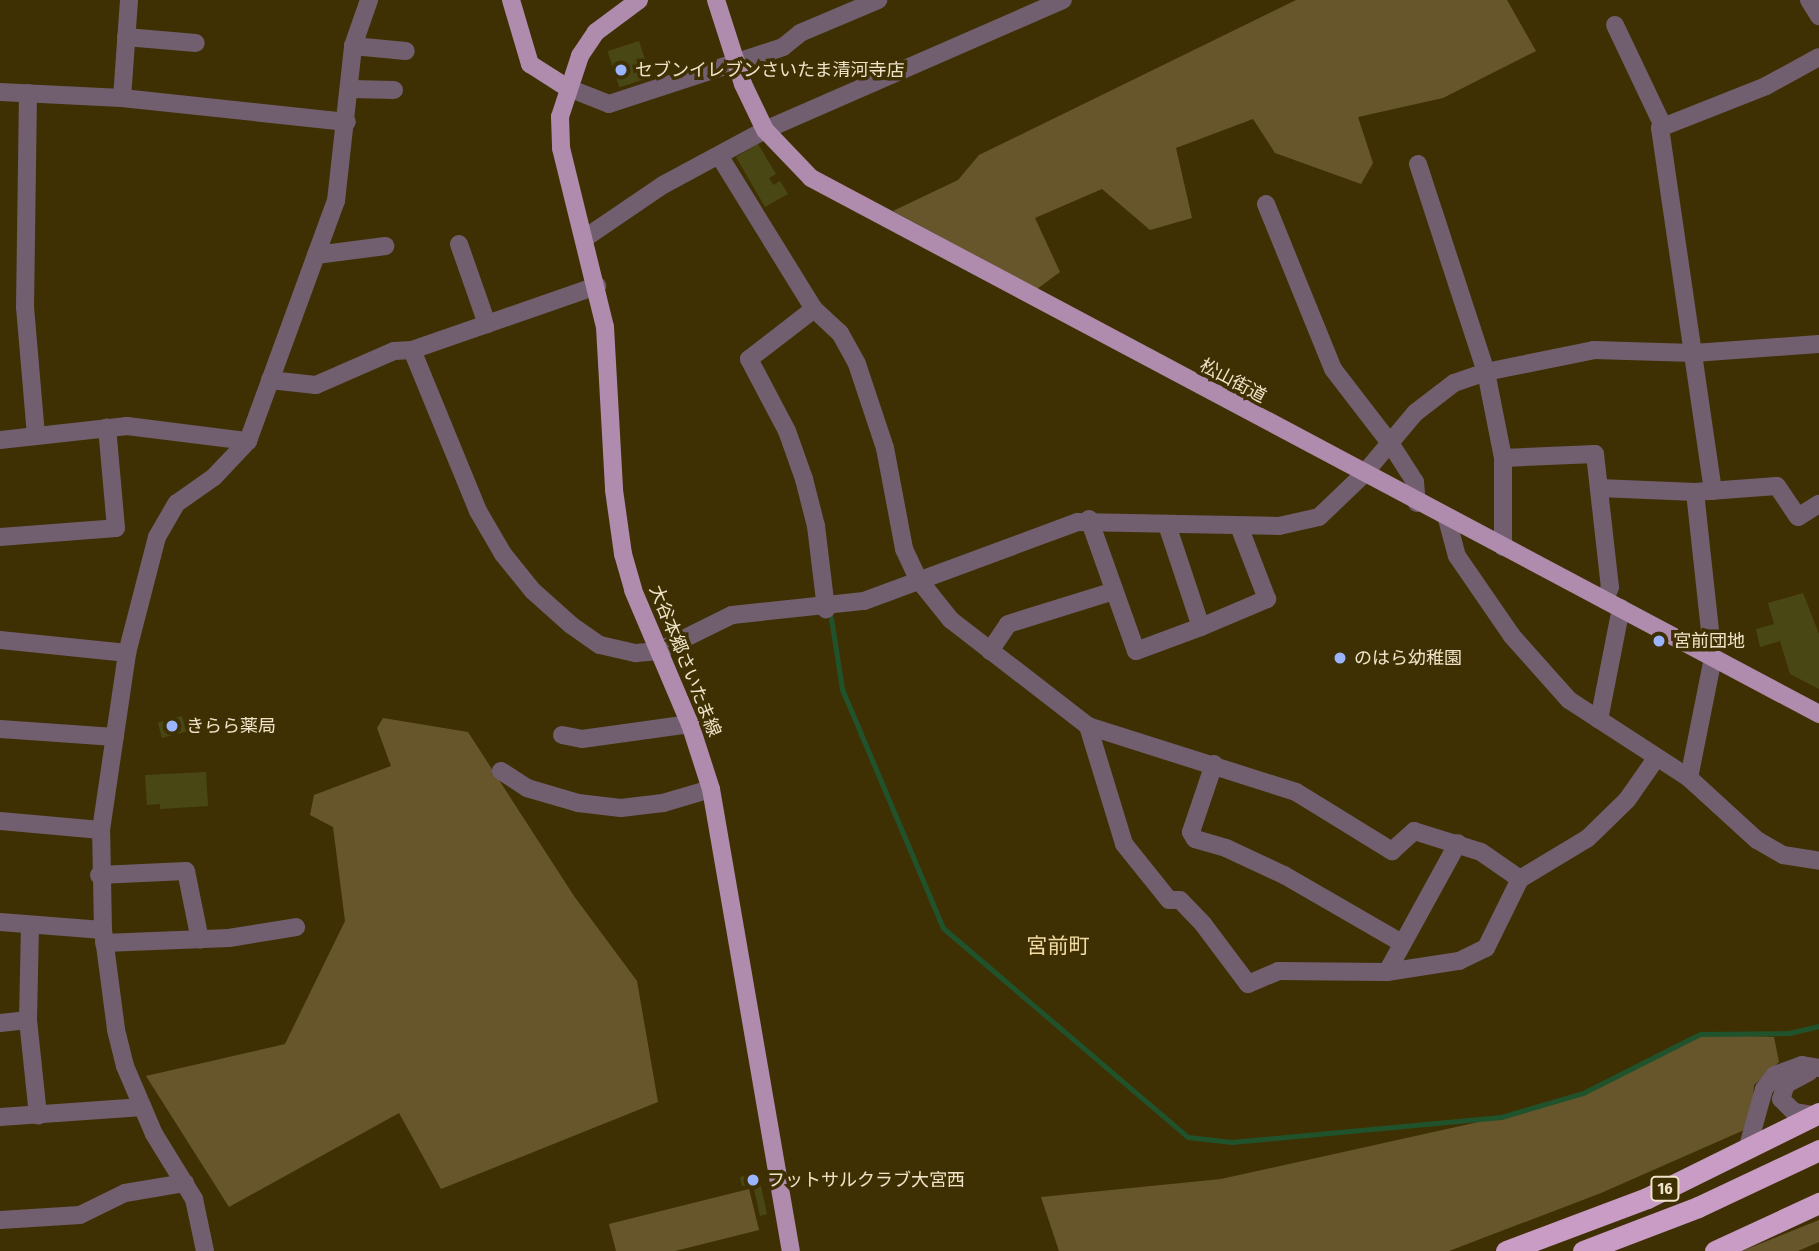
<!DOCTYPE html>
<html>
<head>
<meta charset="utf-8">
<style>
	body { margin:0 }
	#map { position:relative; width:1819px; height:1251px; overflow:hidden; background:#3f3004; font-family:"Fira Sans Condensed","Noto Sans JP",sans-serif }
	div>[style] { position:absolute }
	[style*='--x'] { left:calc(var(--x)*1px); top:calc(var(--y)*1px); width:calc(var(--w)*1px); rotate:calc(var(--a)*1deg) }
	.green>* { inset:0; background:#67562c }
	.stream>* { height:5px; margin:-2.5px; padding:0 2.5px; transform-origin:2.5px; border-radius:2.5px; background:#20532b }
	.building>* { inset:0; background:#494815; transform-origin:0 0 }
	.minor>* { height:18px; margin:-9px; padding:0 9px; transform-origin:9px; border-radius:9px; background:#715f70 }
	.major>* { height:18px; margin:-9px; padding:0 9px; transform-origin:9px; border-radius:9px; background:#af8bad }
	.highway>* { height:21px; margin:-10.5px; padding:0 10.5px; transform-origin:10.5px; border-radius:10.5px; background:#c89cc5 }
	.dots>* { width:19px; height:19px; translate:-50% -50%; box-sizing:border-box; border:4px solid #3f3004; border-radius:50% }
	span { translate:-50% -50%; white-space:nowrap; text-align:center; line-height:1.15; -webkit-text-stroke:7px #3f3004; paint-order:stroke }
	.shield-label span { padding:2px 5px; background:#3f3004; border:2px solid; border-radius:5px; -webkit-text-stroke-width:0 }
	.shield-label { font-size:16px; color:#efe4c9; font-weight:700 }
	.poi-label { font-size:18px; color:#efe4c9 }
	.left { translate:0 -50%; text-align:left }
	.street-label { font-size:18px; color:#efe4c9 }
	.quarter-label { font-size:21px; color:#f3dca4 }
</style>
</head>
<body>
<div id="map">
	<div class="green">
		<div style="clip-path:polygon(1296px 0,1507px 0,1536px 51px,1443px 98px,1358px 117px,1373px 163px,1361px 184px,1275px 153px,1253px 119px,1176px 148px,1192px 218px,1150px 230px,1102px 189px,1035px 218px,1060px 272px,1037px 289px,893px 211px,958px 180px,979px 155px)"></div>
		<div style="clip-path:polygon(383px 718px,468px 732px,574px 896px,637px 981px,658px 1102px,441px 1189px,399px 1113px,229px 1207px,146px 1076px,285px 1044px,345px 921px,333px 827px,310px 815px,314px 795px,391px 766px,377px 728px)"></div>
		<div style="clip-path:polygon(1700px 1034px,1774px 1037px,1779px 1062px,1754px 1085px,1751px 1127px,1601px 1193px,1449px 1251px,1059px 1251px,1041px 1197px,1221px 1179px,1501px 1117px,1583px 1093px)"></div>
		<div style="clip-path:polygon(749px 1189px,759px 1230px,675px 1251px,616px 1251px,609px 1224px)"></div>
		<div style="clip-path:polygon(1819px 1220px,1819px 1242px,1798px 1251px,1742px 1251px)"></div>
	</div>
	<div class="stream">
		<div style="--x:831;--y:618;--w:72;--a:81.2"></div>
		<div style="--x:842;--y:689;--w:259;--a:67.1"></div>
		<div style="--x:943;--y:928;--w:322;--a:40.5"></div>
		<div style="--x:1188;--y:1137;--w:44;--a:6.5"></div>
		<div style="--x:1232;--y:1142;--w:270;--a:-5.3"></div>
		<div style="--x:1501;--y:1117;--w:85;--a:-16.3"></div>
		<div style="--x:1583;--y:1093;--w:131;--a:-26.8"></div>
		<div style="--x:1700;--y:1034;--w:89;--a:-0.6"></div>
		<div style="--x:1789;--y:1033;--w:31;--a:-13"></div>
	</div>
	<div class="building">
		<div style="left:639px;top:41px;width:38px;height:33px;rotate:72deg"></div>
		<div style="clip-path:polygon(758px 144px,776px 174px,769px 178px,773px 185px,780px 181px,788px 194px,765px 207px,736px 157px)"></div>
		<div style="clip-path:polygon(1803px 593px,1819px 634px,1819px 689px,1790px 674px,1780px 641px,1760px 647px,1756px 629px,1774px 624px,1768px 603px)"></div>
		<div style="left:182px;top:716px;width:16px;height:25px;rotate:75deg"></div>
		<div style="clip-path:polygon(206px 772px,208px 806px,160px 809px,160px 804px,147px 805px,145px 775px)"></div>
		<div style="clip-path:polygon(758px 1173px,767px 1214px,760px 1216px,753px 1184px,742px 1186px,740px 1177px)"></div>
	</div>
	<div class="minor">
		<div style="--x:1809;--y:0;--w:19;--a:58"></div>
		<div style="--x:1615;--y:25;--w:112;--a:64.6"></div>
		<div style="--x:126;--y:37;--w:70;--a:4.9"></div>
		<div style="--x:353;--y:46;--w:53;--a:5.4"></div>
		<div style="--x:566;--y:87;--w:46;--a:21.6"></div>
		<div style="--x:609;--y:104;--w:183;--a:-18.1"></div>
		<div style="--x:783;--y:47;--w:22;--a:-39"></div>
		<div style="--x:800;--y:33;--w:85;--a:-22.9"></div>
		<div style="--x:351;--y:89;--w:43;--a:1.3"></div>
		<div style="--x:0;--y:92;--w:122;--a:2.8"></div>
		<div style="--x:122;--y:98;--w:226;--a:6.1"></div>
		<div style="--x:28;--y:93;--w:214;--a:90.8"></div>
		<div style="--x:25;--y:307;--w:129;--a:85.1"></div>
		<div style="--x:122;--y:98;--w:98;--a:-85.9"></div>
		<div style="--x:720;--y:157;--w:179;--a:58.3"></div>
		<div style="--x:814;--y:309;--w:35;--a:43"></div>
		<div style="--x:840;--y:333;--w:35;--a:61"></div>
		<div style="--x:857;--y:364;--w:89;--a:71.6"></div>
		<div style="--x:885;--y:448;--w:103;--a:79.3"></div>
		<div style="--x:904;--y:549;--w:33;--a:65"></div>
		<div style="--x:918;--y:579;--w:53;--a:51.2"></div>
		<div style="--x:951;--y:620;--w:173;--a:37.7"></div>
		<div style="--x:1088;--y:726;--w:123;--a:73"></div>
		<div style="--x:1124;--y:844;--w:72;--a:51.2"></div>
		<div style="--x:1169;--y:900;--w:11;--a:0"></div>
		<div style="--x:1180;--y:900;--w:33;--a:46"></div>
		<div style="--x:1203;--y:924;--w:75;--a:53.1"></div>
		<div style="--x:1248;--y:984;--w:33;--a:-23"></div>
		<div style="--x:1278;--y:971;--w:109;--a:0.5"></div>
		<div style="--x:1387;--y:972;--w:73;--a:-8.7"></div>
		<div style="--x:1459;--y:961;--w:30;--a:-26"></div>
		<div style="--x:1486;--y:948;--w:77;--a:-63.8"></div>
		<div style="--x:1520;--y:879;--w:79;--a:-31.1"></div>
		<div style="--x:1588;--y:838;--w:54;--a:-44.3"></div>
		<div style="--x:1627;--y:800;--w:52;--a:-55.1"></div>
		<div style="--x:1418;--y:164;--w:219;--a:71.9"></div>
		<div style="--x:1486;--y:372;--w:88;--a:78.8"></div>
		<div style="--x:1503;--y:458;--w:89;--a:90"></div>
		<div style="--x:1266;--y:204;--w:178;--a:67.9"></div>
		<div style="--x:1333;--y:369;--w:93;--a:52.4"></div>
		<div style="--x:1390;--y:443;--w:46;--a:57.3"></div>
		<div style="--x:1415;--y:482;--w:21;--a:85"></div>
		<div style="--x:585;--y:238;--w:94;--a:-34.2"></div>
		<div style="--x:663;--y:185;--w:116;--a:-28.3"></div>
		<div style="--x:765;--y:130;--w:325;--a:-23.6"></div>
		<div style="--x:459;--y:244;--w:85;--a:70.7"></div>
		<div style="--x:316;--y:255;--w:70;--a:-7.4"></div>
		<div style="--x:814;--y:309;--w:82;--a:142.4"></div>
		<div style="--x:749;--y:359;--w:81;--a:62.2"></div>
		<div style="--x:787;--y:431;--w:51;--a:70.5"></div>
		<div style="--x:804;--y:479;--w:49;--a:75.7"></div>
		<div style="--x:816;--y:526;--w:84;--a:83.1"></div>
		<div style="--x:412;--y:350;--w:174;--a:67.7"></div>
		<div style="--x:478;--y:511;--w:50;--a:59.8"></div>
		<div style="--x:503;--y:554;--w:48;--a:51"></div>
		<div style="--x:533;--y:591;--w:51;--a:41.8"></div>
		<div style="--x:571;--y:625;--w:35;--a:35"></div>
		<div style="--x:600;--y:645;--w:37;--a:13"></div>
		<div style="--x:636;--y:653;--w:23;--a:-5"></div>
		<div style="--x:659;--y:651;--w:81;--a:-26.3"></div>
		<div style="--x:732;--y:615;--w:133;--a:-6.1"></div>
		<div style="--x:864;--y:601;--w:227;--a:-20.3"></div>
		<div style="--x:1077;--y:522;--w:202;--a:1.1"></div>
		<div style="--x:1279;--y:526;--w:41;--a:-12.7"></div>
		<div style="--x:1319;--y:517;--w:61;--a:-43.7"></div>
		<div style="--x:1363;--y:475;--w:81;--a:-50"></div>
		<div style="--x:1415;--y:413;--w:49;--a:-37.6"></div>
		<div style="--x:1454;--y:383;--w:34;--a:-19"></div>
		<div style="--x:1486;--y:372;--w:110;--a:-11.5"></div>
		<div style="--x:1594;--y:350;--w:100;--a:1.7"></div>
		<div style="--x:1694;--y:353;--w:125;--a:-4.1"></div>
		<div style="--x:270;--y:380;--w:46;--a:6.2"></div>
		<div style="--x:316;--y:385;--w:85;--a:-23.6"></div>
		<div style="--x:394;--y:351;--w:18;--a:-3"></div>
		<div style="--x:412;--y:350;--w:196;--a:-19.1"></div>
		<div style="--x:0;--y:440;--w:128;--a:-6.3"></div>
		<div style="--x:127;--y:426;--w:122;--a:7.1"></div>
		<div style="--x:1503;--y:458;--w:92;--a:-2.5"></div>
		<div style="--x:1595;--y:454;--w:134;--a:83.6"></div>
		<div style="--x:1610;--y:587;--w:14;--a:111"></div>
		<div style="--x:1599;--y:488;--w:96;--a:2.4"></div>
		<div style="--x:1695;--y:492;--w:82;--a:-4.2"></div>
		<div style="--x:1777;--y:486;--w:37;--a:56"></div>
		<div style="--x:1798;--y:517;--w:25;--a:-32"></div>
		<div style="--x:1713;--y:491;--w:367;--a:-98.3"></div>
		<div style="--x:1660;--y:128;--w:114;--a:-21.6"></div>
		<div style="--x:1766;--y:86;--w:60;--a:-28.7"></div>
		<div style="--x:1089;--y:519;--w:140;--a:70.4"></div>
		<div style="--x:1136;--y:651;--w:69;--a:-20.3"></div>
		<div style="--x:1201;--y:627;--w:108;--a:-108.4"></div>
		<div style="--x:1447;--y:519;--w:38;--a:75"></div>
		<div style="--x:1457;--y:556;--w:97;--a:55.5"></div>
		<div style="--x:1512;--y:636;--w:86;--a:48.3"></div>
		<div style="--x:1569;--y:700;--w:143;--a:33"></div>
		<div style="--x:1689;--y:778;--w:92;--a:42.4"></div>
		<div style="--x:1757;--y:840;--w:30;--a:30"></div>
		<div style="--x:1783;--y:855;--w:36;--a:9"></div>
		<div style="--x:0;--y:537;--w:116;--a:-4.4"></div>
		<div style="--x:116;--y:528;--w:101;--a:-95.1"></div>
		<div style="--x:1201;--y:627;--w:72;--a:-23"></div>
		<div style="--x:1267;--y:599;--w:78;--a:-111"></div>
		<div style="--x:0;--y:640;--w:128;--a:5.8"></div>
		<div style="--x:990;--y:651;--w:32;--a:-56"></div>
		<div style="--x:1008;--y:624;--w:111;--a:-17.3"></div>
		<div style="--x:1599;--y:720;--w:114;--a:-78.9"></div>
		<div style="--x:1088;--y:726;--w:218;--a:17.6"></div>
		<div style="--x:1296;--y:792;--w:113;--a:31.6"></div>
		<div style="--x:1392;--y:851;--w:30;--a:-42"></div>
		<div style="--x:1414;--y:831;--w:70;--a:17.4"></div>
		<div style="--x:1481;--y:852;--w:47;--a:34.7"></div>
		<div style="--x:0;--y:729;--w:115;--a:4"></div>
		<div style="--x:562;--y:735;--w:20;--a:11"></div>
		<div style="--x:582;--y:739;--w:109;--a:-7.9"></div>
		<div style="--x:1214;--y:764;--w:72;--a:108.7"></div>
		<div style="--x:1191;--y:832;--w:8;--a:60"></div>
		<div style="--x:1195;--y:839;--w:32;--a:16"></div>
		<div style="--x:1226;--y:848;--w:64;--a:25"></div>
		<div style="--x:1284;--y:875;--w:136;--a:30"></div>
		<div style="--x:501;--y:771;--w:31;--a:33"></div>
		<div style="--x:527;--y:788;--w:53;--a:16.4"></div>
		<div style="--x:578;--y:803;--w:43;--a:6.6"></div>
		<div style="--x:621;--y:808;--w:42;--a:-6.8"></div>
		<div style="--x:663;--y:803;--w:50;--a:-16.3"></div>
		<div style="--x:1689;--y:778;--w:122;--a:-78.7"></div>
		<div style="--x:1713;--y:658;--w:167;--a:-96.2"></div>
		<div style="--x:0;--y:821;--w:101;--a:5.1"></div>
		<div style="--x:99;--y:875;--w:87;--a:-2.6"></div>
		<div style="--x:186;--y:871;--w:70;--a:78.5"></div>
		<div style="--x:0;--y:922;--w:103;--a:4.4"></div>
		<div style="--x:30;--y:925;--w:95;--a:91.2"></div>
		<div style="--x:28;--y:1020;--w:96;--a:84"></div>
		<div style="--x:104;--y:943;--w:125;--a:-2.3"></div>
		<div style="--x:229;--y:938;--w:68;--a:-9.3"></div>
		<div style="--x:1387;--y:972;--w:147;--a:-61.2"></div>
		<div style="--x:0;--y:1023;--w:28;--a:-6"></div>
		<div style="--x:1809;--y:1072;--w:26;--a:152"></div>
		<div style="--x:1786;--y:1084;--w:16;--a:108"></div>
		<div style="--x:1781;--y:1099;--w:18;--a:45"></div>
		<div style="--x:1794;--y:1112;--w:20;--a:9"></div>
		<div style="--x:0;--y:1117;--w:143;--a:-4"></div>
		<div style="--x:1747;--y:1150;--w:63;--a:-74.4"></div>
		<div style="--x:1764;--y:1089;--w:18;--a:-52"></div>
		<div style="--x:1775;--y:1075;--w:29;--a:-20"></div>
		<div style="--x:1802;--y:1065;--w:17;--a:10"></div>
		<div style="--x:0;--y:1220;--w:80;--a:-3.6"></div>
		<div style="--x:80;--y:1215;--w:50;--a:-26.1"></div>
		<div style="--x:125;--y:1193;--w:61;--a:-9.5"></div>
		<div style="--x:205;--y:1251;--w:53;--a:-101.9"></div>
		<div style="--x:194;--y:1199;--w:76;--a:-121.6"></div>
		<div style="--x:154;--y:1134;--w:74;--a:-113.1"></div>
		<div style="--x:125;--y:1066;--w:38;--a:-104"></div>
		<div style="--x:116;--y:1029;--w:100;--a:-97.5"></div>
		<div style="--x:103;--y:930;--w:100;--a:-91.1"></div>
		<div style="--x:101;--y:830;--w:179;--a:-81.6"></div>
		<div style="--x:127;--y:653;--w:120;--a:-75.5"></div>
		<div style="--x:157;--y:537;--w:39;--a:-60"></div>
		<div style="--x:177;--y:503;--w:45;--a:-35.1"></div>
		<div style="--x:214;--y:477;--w:50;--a:-46.6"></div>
		<div style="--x:248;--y:441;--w:256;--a:-69.9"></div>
		<div style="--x:336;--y:201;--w:156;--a:-83.7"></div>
		<div style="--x:353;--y:46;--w:49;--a:-70.8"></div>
	</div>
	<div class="major">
		<div style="--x:511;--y:0;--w:67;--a:73.5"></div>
		<div style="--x:530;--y:64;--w:43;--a:32.6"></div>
		<div style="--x:639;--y:0;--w:54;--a:143.3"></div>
		<div style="--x:596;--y:32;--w:29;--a:124"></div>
		<div style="--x:580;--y:56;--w:64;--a:108.2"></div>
		<div style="--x:560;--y:117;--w:31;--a:88"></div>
		<div style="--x:561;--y:148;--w:184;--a:76.2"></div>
		<div style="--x:605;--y:327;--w:163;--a:86.8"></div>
		<div style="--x:614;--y:490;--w:65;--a:82"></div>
		<div style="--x:623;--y:554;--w:37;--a:74"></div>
		<div style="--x:633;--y:590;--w:146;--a:67"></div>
		<div style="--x:690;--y:724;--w:68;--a:72.1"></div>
		<div style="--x:711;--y:789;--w:469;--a:80.2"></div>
		<div style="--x:716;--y:0;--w:88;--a:72.2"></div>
		<div style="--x:743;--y:84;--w:51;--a:64.4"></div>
		<div style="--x:765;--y:130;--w:66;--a:46.2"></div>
		<div style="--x:811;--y:178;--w:1142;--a:28"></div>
	</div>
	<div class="highway">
		<div style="--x:1506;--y:1251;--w:151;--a:-20.6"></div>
		<div style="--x:1647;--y:1198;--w:192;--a:-26.3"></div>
		<div style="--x:1583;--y:1251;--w:123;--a:-20.9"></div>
		<div style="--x:1698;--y:1207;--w:134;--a:-25.2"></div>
		<div style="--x:1715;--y:1251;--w:115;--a:-24.8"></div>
	</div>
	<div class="dots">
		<div style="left:621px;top:70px;background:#9ab5fd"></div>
		<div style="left:1659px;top:641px;background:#9ab5fd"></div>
		<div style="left:1340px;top:658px;background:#9ab5fd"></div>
		<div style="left:172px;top:726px;background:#9ab5fd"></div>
		<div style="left:753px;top:1180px;background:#9ab5fd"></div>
	</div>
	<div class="shield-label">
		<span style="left:1665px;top:1189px">16</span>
	</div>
	<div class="poi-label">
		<span class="left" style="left:635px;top:70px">セブンイレブンさいたま清河寺店</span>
		<span class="left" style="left:1673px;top:641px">宮前団地</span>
		<span class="left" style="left:1354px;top:658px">のはら幼稚園</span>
		<span class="left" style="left:186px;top:726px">きらら薬局</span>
		<span class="left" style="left:767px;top:1180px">フットサルクラブ大宮西</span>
	</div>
	<div class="street-label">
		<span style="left:1233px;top:381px;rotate:28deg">松山街道</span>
		<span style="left:685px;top:661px;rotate:68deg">大谷本郷さいたま線</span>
	</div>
	<div class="quarter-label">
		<span style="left:1058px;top:946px">宮前町</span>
	</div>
</div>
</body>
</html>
